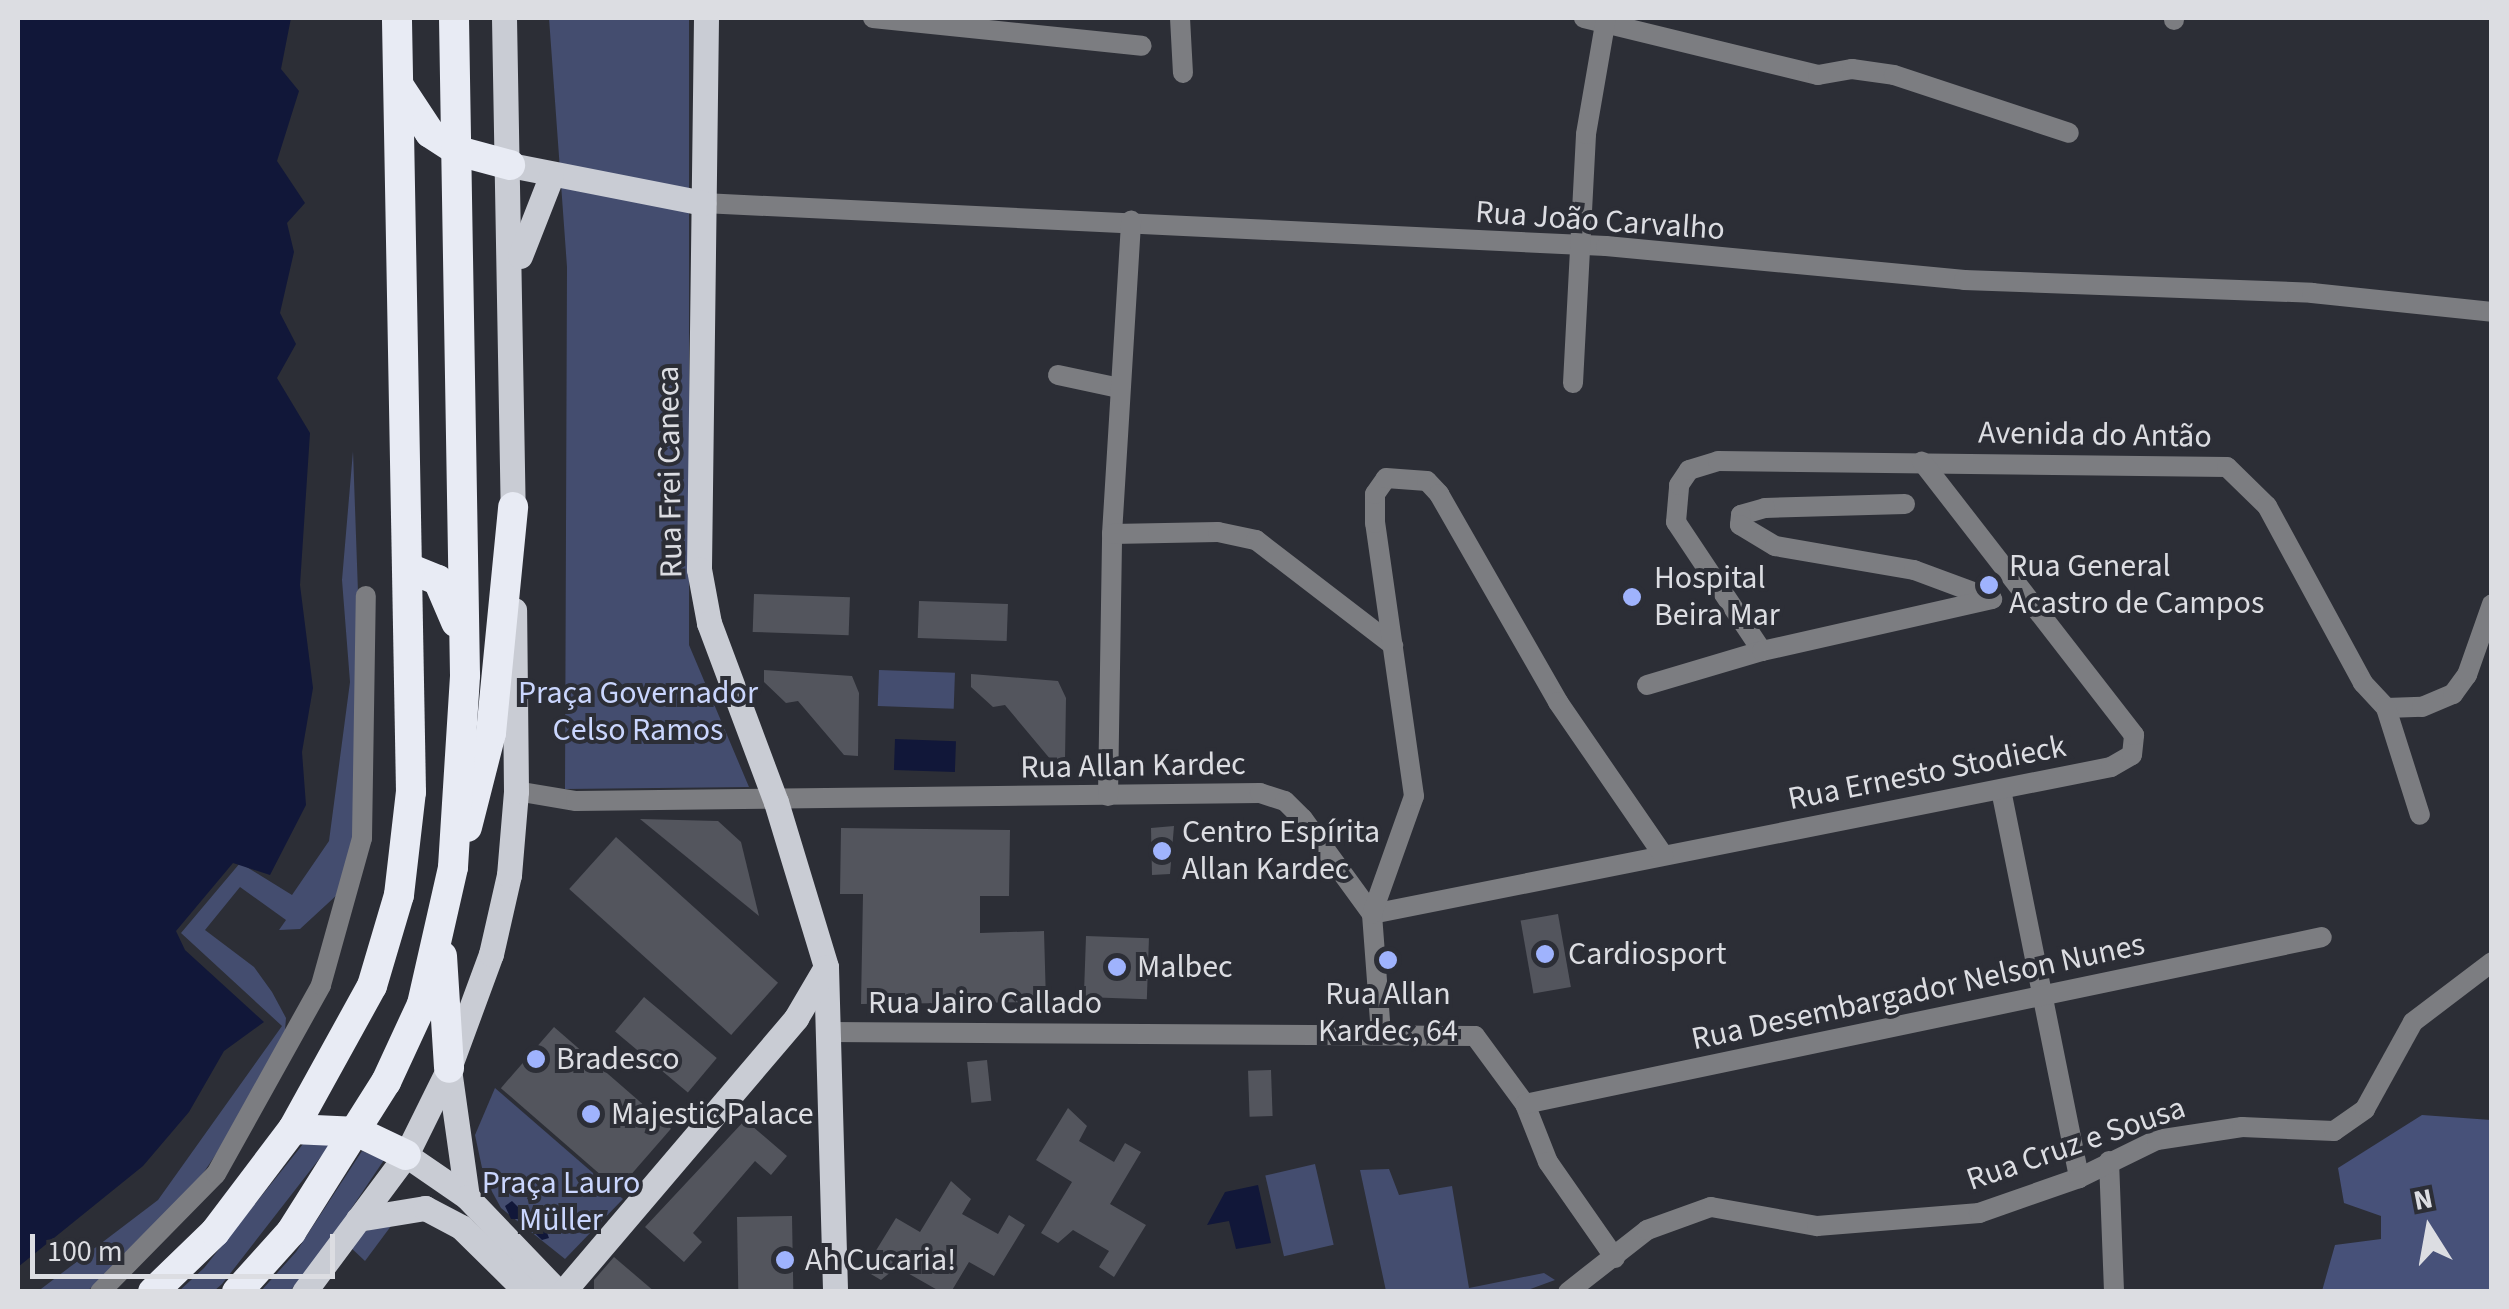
<!DOCTYPE html>
<html>
<head>
<meta charset="utf-8">
<style>
	body { margin:0 }
	#map { position:relative; width:2509px; height:1309px; overflow:hidden; background:#2c2e36; font-family:"Source Sans 3",sans-serif }
	div>[style] { position:absolute }
	[style*='--x'] { left:calc(var(--x)*1px); top:calc(var(--y)*1px); width:calc(var(--w)*1px); rotate:calc(var(--a)*1deg) }
	.green>* { inset:0; background:#444d6f; transform-origin:0 0 }
	.forest>* { inset:0; background:#475179 }
	.water>* { inset:0; background:#111739; transform-origin:0 0 }
	.building>* { inset:0; background:#53555d; transform-origin:0 0 }
	.minor>* { height:20px; margin:-10px; padding:0 10px; transform-origin:10px; border-radius:10px; background:#7c7d81 }
	.major>* { height:25px; margin:-12.5px; padding:0 12.5px; transform-origin:12.5px; border-radius:12.5px; background:#c9ccd4 }
	.highway>* { height:30px; margin:-15px; padding:0 15px; transform-origin:15px; border-radius:15px; background:#e8ebf4 }
	.dots>* { width:28px; height:28px; translate:-50% -50%; box-sizing:border-box; border:5px solid #2c2e36; border-radius:50% }
	span { translate:-50% -50%; white-space:nowrap; text-align:center; line-height:1.15; -webkit-text-stroke:8px #2c2e36; paint-order:stroke }
	.street-label { font-size:32px; color:#dcdde2 }
	.poi-label { font-size:32px; color:#dcdde2 }
	.left { translate:0 -50%; text-align:left }
	.park-label { font-size:32px; color:#cad6fe }
	.frame { position:absolute; inset:0; border:20px solid #dcdde2; pointer-events:none }
	.north { position:absolute; left:2379px; top:1179px; width:100px; height:100px; -webkit-text-stroke:8px #2c2e36; paint-order:stroke; rotate:349deg; font-size:28px; font-weight:700; line-height:40px; text-align:center; color:#dcdde2 }
	.north::after { content:''; display:block; margin:auto; width:35px; height:45px; background:#dcdde2; clip-path:polygon(50% 0,100% 100%,50% 72%,0 100%) }
	.scale { position:absolute; left:30px; top:1234px; width:305px; height:45px; box-sizing:border-box; border:5px solid #dcdde2; border-top:0; padding-left:12px; font-size:30px; line-height:35px; white-space:nowrap; color:#dcdde2; -webkit-text-stroke:8px #2c2e36; paint-order:stroke }
</style>
</head>
<body>
<div id="map">
	<div class="green">
		<div style="clip-path:polygon(549px 18px,689px 18px,689px 645px,749px 787px,565px 789px,567px 267px)"></div>
		<div style="clip-path:polygon(353px 451px,361px 677px,352px 856px,339px 893px,300px 929px,279px 930px,286px 920px,240px 887px,205px 930px,254px 967px,272px 992px,286px 1018px,283px 1054px,198px 1181px,98px 1282px,87px 1291px,37px 1292px,158px 1200px,282px 1026px,181px 933px,240px 863px,292px 895px,329px 841px,350px 682px,342px 580px)"></div>
		<div style="left:879px;top:670px;width:76px;height:36px;rotate:2deg"></div>
		<div style="clip-path:polygon(495px 1088px,623px 1199px,565px 1259px,501px 1208px,484px 1177px,475px 1135px)"></div>
		<div style="clip-path:polygon(303px 1144px,330px 1145px,222px 1284px,214px 1291px,178px 1292px,204px 1268px)"></div>
		<div style="clip-path:polygon(362px 1151px,384px 1160px,324px 1249px,290px 1291px,260px 1292px,296px 1252px)"></div>
		<div style="left:1315px;top:1164px;width:83px;height:51px;rotate:77deg"></div>
		<div style="clip-path:polygon(1389px 1169px,1399px 1195px,1452px 1186px,1469px 1288px,1544px 1273px,1555px 1280px,1525px 1291px,1386px 1291px,1360px 1170px)"></div>
		<div style="clip-path:polygon(394px 1222px,365px 1261px,348px 1245px,363px 1232px)"></div>
	</div>
	<div class="forest">
		<div style="clip-path:polygon(2422px 1115px,2491px 1120px,2491px 1291px,2322px 1291px,2335px 1245px,2381px 1239px,2381px 1216px,2344px 1203px,2338px 1168px)"></div>
	</div>
	<div class="water">
		<div style="clip-path:polygon(18px 18px,291px 18px,281px 69px,299px 91px,277px 161px,305px 203px,287px 223px,294px 252px,280px 313px,296px 344px,277px 378px,310px 433px,300px 585px,313px 688px,302px 752px,306px 805px,270px 875px,233px 863px,176px 931px,185px 950px,264px 1022px,224px 1051px,189px 1112px,143px 1166px,18px 1267px)"></div>
		<div style="left:895px;top:739px;width:61px;height:31px;rotate:2deg"></div>
		<div style="clip-path:polygon(1258px 1185px,1271px 1243px,1236px 1249px,1229px 1221px,1207px 1225px,1225px 1192px)"></div>
		<div style="clip-path:polygon(512px 1201px,531px 1220px,543px 1222px,549px 1238px,542px 1240px,520px 1219px,511px 1219px,505px 1206px)"></div>
	</div>
	<div class="building">
		<div style="left:754px;top:594px;width:96px;height:38px;rotate:2deg"></div>
		<div style="left:919px;top:601px;width:89px;height:37px;rotate:2deg"></div>
		<div style="clip-path:polygon(764px 670px,852px 676px,859px 693px,858px 756px,844px 755px,798px 701px,786px 703px,764px 682px)"></div>
		<div style="clip-path:polygon(971px 674px,1058px 681px,1066px 698px,1065px 760px,1051px 760px,1005px 705px,993px 707px,971px 687px)"></div>
		<div style="clip-path:polygon(640px 819px,718px 821px,741px 842px,759px 916px)"></div>
		<div style="clip-path:polygon(1174px 826px,1170px 874px,1152px 875px,1151px 828px)"></div>
		<div style="clip-path:polygon(841px 828px,1010px 830px,1009px 896px,980px 896px,980px 933px,1044px 931px,1046px 1002px,861px 1004px,863px 894px,840px 894px)"></div>
		<div style="left:616px;top:837px;width:218px;height:70px;rotate:42deg"></div>
		<div style="left:1558px;top:914px;width:74px;height:38px;rotate:80deg"></div>
		<div style="left:1086px;top:936px;width:63px;height:61px;rotate:2deg"></div>
		<div style="left:644px;top:997px;width:95px;height:45px;rotate:40deg"></div>
		<div style="left:554px;top:1027px;width:155px;height:81px;rotate:41deg"></div>
		<div style="left:987px;top:1060px;width:41px;height:20px;rotate:84deg"></div>
		<div style="left:1271px;top:1070px;width:46px;height:23px;rotate:88deg"></div>
		<div style="clip-path:polygon(1068px 1108px,1087px 1126px,1079px 1141px,1114px 1162px,1125px 1143px,1141px 1152px,1110px 1204px,1146px 1225px,1114px 1277px,1099px 1267px,1109px 1251px,1073px 1230px,1058px 1243px,1041px 1233px,1072px 1182px,1036px 1160px)"></div>
		<div style="clip-path:polygon(745px 1120px,787px 1156px,771px 1175px,755px 1161px,693px 1233px,702px 1242px,684px 1262px,645px 1227px)"></div>
		<div style="clip-path:polygon(951px 1181px,971px 1199px,962px 1214px,998px 1234px,1009px 1215px,1025px 1225px,994px 1276px,969px 1262px,951px 1292px,941px 1292px,897px 1267px,881px 1280px,864px 1270px,896px 1218px,920px 1232px)"></div>
		<div style="left:792px;top:1216px;width:76px;height:55px;rotate:89deg"></div>
		<div style="clip-path:polygon(614px 1257px,655px 1292px,594px 1292px,594px 1280px)"></div>
	</div>
	<div class="minor">
		<div style="--x:873;--y:18;--w:270;--a:5.9"></div>
		<div style="--x:1180;--y:18;--w:55;--a:86.9"></div>
		<div style="--x:1584;--y:18;--w:241;--a:13.7"></div>
		<div style="--x:1818;--y:75;--w:35;--a:-10"></div>
		<div style="--x:1852;--y:69;--w:42;--a:8.1"></div>
		<div style="--x:1894;--y:75;--w:184;--a:18.3"></div>
		<div style="--x:2174;--y:20;--w:2;--a:-90"></div>
		<div style="--x:703;--y:203;--w:904;--a:2.73"></div>
		<div style="--x:1606;--y:246;--w:360;--a:5.4"></div>
		<div style="--x:1964;--y:280;--w:348;--a:2.1"></div>
		<div style="--x:2312;--y:293;--w:181;--a:6"></div>
		<div style="--x:1058;--y:375;--w:62;--a:12"></div>
		<div style="--x:1573;--y:383;--w:249;--a:-87"></div>
		<div style="--x:1586;--y:134;--w:118;--a:-80.2"></div>
		<div style="--x:1905;--y:504;--w:140;--a:178.4"></div>
		<div style="--x:1765;--y:508;--w:25;--a:164"></div>
		<div style="--x:1741;--y:515;--w:10;--a:96"></div>
		<div style="--x:1740;--y:525;--w:41;--a:31"></div>
		<div style="--x:1775;--y:546;--w:141;--a:9.8"></div>
		<div style="--x:1914;--y:570;--w:83;--a:20.4"></div>
		<div style="--x:1112;--y:534;--w:314;--a:-86.5"></div>
		<div style="--x:1762;--y:651;--w:155;--a:-123.7"></div>
		<div style="--x:1676;--y:522;--w:37;--a:-85"></div>
		<div style="--x:1679;--y:485;--w:18;--a:-56"></div>
		<div style="--x:1689;--y:470;--w:30;--a:-17"></div>
		<div style="--x:1718;--y:461;--w:509;--a:0.68"></div>
		<div style="--x:2227;--y:467;--w:56;--a:44.3"></div>
		<div style="--x:2267;--y:506;--w:201;--a:61.5"></div>
		<div style="--x:2363;--y:683;--w:34;--a:47"></div>
		<div style="--x:2386;--y:708;--w:36;--a:-2"></div>
		<div style="--x:2422;--y:707;--w:34;--a:-23"></div>
		<div style="--x:2453;--y:694;--w:24;--a:-54"></div>
		<div style="--x:2467;--y:675;--w:75;--a:-70.6"></div>
		<div style="--x:1647;--y:685;--w:120;--a:-16.5"></div>
		<div style="--x:1762;--y:651;--w:236;--a:-12.7"></div>
		<div style="--x:2386;--y:708;--w:112;--a:72.4"></div>
		<div style="--x:2001;--y:790;--w:396;--a:78.6"></div>
		<div style="--x:516;--y:791;--w:61;--a:9.5"></div>
		<div style="--x:576;--y:801;--w:684;--a:-0.67"></div>
		<div style="--x:1260;--y:793;--w:26;--a:18"></div>
		<div style="--x:1285;--y:801;--w:25;--a:45"></div>
		<div style="--x:1303;--y:819;--w:117;--a:54"></div>
		<div style="--x:1108;--y:796;--w:262;--a:-89.1"></div>
		<div style="--x:1112;--y:534;--w:106;--a:-1.1"></div>
		<div style="--x:1218;--y:532;--w:39;--a:12"></div>
		<div style="--x:1256;--y:540;--w:173;--a:37.5"></div>
		<div style="--x:1372;--y:914;--w:753;--a:-11.25"></div>
		<div style="--x:2111;--y:767;--w:24;--a:-30"></div>
		<div style="--x:2132;--y:755;--w:20;--a:-84"></div>
		<div style="--x:2134;--y:735;--w:346;--a:-127.8"></div>
		<div style="--x:830;--y:1032;--w:645;--a:0.36"></div>
		<div style="--x:1475;--y:1036;--w:84;--a:53.7"></div>
		<div style="--x:1525;--y:1104;--w:62;--a:68.4"></div>
		<div style="--x:1548;--y:1162;--w:117;--a:55.1"></div>
		<div style="--x:1381;--y:1034;--w:120;--a:-94.3"></div>
		<div style="--x:1372;--y:914;--w:125;--a:-70.4"></div>
		<div style="--x:1414;--y:796;--w:276;--a:-98.1"></div>
		<div style="--x:1375;--y:523;--w:29;--a:-90"></div>
		<div style="--x:1375;--y:494;--w:19;--a:-55"></div>
		<div style="--x:1386;--y:478;--w:41;--a:4.2"></div>
		<div style="--x:1427;--y:481;--w:18;--a:47"></div>
		<div style="--x:1439;--y:494;--w:240;--a:60.2"></div>
		<div style="--x:1558;--y:702;--w:186;--a:55.5"></div>
		<div style="--x:1525;--y:1104;--w:814;--a:-11.83"></div>
		<div style="--x:2109;--y:1161;--w:131;--a:87.8"></div>
		<div style="--x:100;--y:1292;--w:165;--a:-45.5"></div>
		<div style="--x:216;--y:1174;--w:216;--a:-60.9"></div>
		<div style="--x:321;--y:985;--w:153;--a:-74.4"></div>
		<div style="--x:362;--y:838;--w:242;--a:-89.1"></div>
		<div style="--x:1568;--y:1292;--w:100;--a:-38.1"></div>
		<div style="--x:1647;--y:1230;--w:68;--a:-19.8"></div>
		<div style="--x:1711;--y:1207;--w:108;--a:10.2"></div>
		<div style="--x:1817;--y:1226;--w:163;--a:-4.6"></div>
		<div style="--x:1979;--y:1213;--w:106;--a:-19.3"></div>
		<div style="--x:2079;--y:1178;--w:87;--a:-26"></div>
		<div style="--x:2157;--y:1140;--w:86;--a:-8.7"></div>
		<div style="--x:2242;--y:1127;--w:92;--a:2.5"></div>
		<div style="--x:2334;--y:1131;--w:38;--a:-35"></div>
		<div style="--x:2365;--y:1109;--w:99;--a:-61.1"></div>
		<div style="--x:2413;--y:1022;--w:99;--a:-37.2"></div>
	</div>
	<div class="major">
		<div style="--x:504;--y:18;--w:507;--a:88.98"></div>
		<div style="--x:706;--y:18;--w:551;--a:90.73"></div>
		<div style="--x:699;--y:569;--w:55;--a:79.5"></div>
		<div style="--x:709;--y:623;--w:191;--a:69.5"></div>
		<div style="--x:776;--y:802;--w:172;--a:73.1"></div>
		<div style="--x:826;--y:967;--w:325;--a:88.4"></div>
		<div style="--x:510;--y:165;--w:197;--a:11.1"></div>
		<div style="--x:520;--y:256;--w:85;--a:-68.6"></div>
		<div style="--x:449;--y:1069;--w:129;--a:82"></div>
		<div style="--x:406;--y:1155;--w:74;--a:34.5"></div>
		<div style="--x:467;--y:1197;--w:132;--a:46.2"></div>
		<div style="--x:358;--y:1219;--w:68;--a:-9.3"></div>
		<div style="--x:425;--y:1208;--w:41;--a:27.8"></div>
		<div style="--x:461;--y:1227;--w:93;--a:44.6"></div>
		<div style="--x:304;--y:1292;--w:171;--a:-53.3"></div>
		<div style="--x:406;--y:1155;--w:97;--a:-63.7"></div>
		<div style="--x:449;--y:1068;--w:121;--a:-69.8"></div>
		<div style="--x:491;--y:954;--w:81;--a:-77.2"></div>
		<div style="--x:509;--y:875;--w:84;--a:-85.2"></div>
		<div style="--x:516;--y:791;--w:181;--a:-90.6"></div>
		<div style="--x:563;--y:1292;--w:360;--a:-49.6"></div>
		<div style="--x:796;--y:1018;--w:59;--a:-59.5"></div>
	</div>
	<div class="highway">
		<div style="--x:399;--y:86;--w:56;--a:56.6"></div>
		<div style="--x:430;--y:133;--w:33;--a:33"></div>
		<div style="--x:458;--y:151;--w:54;--a:15.1"></div>
		<div style="--x:408;--y:568;--w:32;--a:22"></div>
		<div style="--x:438;--y:580;--w:46;--a:66.8"></div>
		<div style="--x:467;--y:827;--w:97;--a:-75.7"></div>
		<div style="--x:491;--y:733;--w:227;--a:-84.4"></div>
		<div style="--x:442;--y:956;--w:112;--a:86.4"></div>
		<div style="--x:293;--y:1129;--w:65;--a:2.6"></div>
		<div style="--x:358;--y:1132;--w:53;--a:25.6"></div>
		<div style="--x:153;--y:1292;--w:86;--a:-44.1"></div>
		<div style="--x:215;--y:1232;--w:129;--a:-52.9"></div>
		<div style="--x:293;--y:1129;--w:163;--a:-61.1"></div>
		<div style="--x:372;--y:986;--w:95;--a:-73.5"></div>
		<div style="--x:399;--y:895;--w:104;--a:-83.4"></div>
		<div style="--x:411;--y:792;--w:774;--a:-91.04"></div>
		<div style="--x:237;--y:1292;--w:81;--a:-48"></div>
		<div style="--x:291;--y:1232;--w:178;--a:-57.7"></div>
		<div style="--x:386;--y:1082;--w:86;--a:-65.2"></div>
		<div style="--x:422;--y:1004;--w:140;--a:-77.2"></div>
		<div style="--x:453;--y:867;--w:192;--a:-86.4"></div>
		<div style="--x:465;--y:675;--w:657;--a:-90.96"></div>
	</div>
	<div class="dots">
		<div style="left:1989px;top:585px;background:#9fb3fd"></div>
		<div style="left:1632px;top:597px;background:#9fb3fd"></div>
		<div style="left:1162px;top:851px;background:#9fb3fd"></div>
		<div style="left:1545px;top:954px;background:#9fb3fd"></div>
		<div style="left:1388px;top:960px;background:#9fb3fd"></div>
		<div style="left:1117px;top:967px;background:#9fb3fd"></div>
		<div style="left:536px;top:1059px;background:#9fb3fd"></div>
		<div style="left:591px;top:1114px;background:#9fb3fd"></div>
		<div style="left:785px;top:1260px;background:#9fb3fd"></div>
	</div>
	<div class="street-label">
		<span style="left:1600px;top:221px;rotate:4deg">Rua João Carvalho</span>
		<span style="left:2095px;top:435px;rotate:1deg">Avenida do Antão</span>
		<span style="left:670px;top:472px;rotate:-91deg">Rua Frei Caneca</span>
		<span style="left:1133px;top:766px;rotate:-1deg">Rua Allan Kardec</span>
		<span style="left:1927px;top:773px;rotate:-11deg">Rua Ernesto Stodieck</span>
		<span style="left:1918px;top:992px;rotate:-12deg">Rua Desembargador Nelson Nunes</span>
		<span style="left:985px;top:1003px">Rua Jairo Callado</span>
		<span style="left:2076px;top:1144px;rotate:-19deg">Rua Cruz e Sousa</span>
	</div>
	<div class="poi-label">
		<span class="left" style="left:2009px;top:585px">Rua General<br>Acastro de Campos</span>
		<span class="left" style="left:1654px;top:597px">Hospital<br>Beira Mar</span>
		<span class="left" style="left:1182px;top:851px">Centro Espírita<br>Allan Kardec</span>
		<span class="left" style="left:1568px;top:954px">Cardiosport</span>
		<span class="left" style="left:1137px;top:967px">Malbec</span>
		<span style="left:1388px;top:1013px">Rua Allan<br>Kardec, 64</span>
		<span class="left" style="left:556px;top:1059px">Bradesco</span>
		<span class="left" style="left:611px;top:1114px">Majestic Palace</span>
		<span class="left" style="left:805px;top:1260px">Ah Cucaria!</span>
	</div>
	<div class="park-label">
		<span style="left:638px;top:712px">Praça Governador<br>Celso Ramos</span>
		<span style="left:561px;top:1202px">Praça Lauro<br>Müller</span>
	</div>
	<div class="frame"></div>
	<div class="north">N</div>
	<div class="scale">100 m</div>
</div>
</body>
</html>
